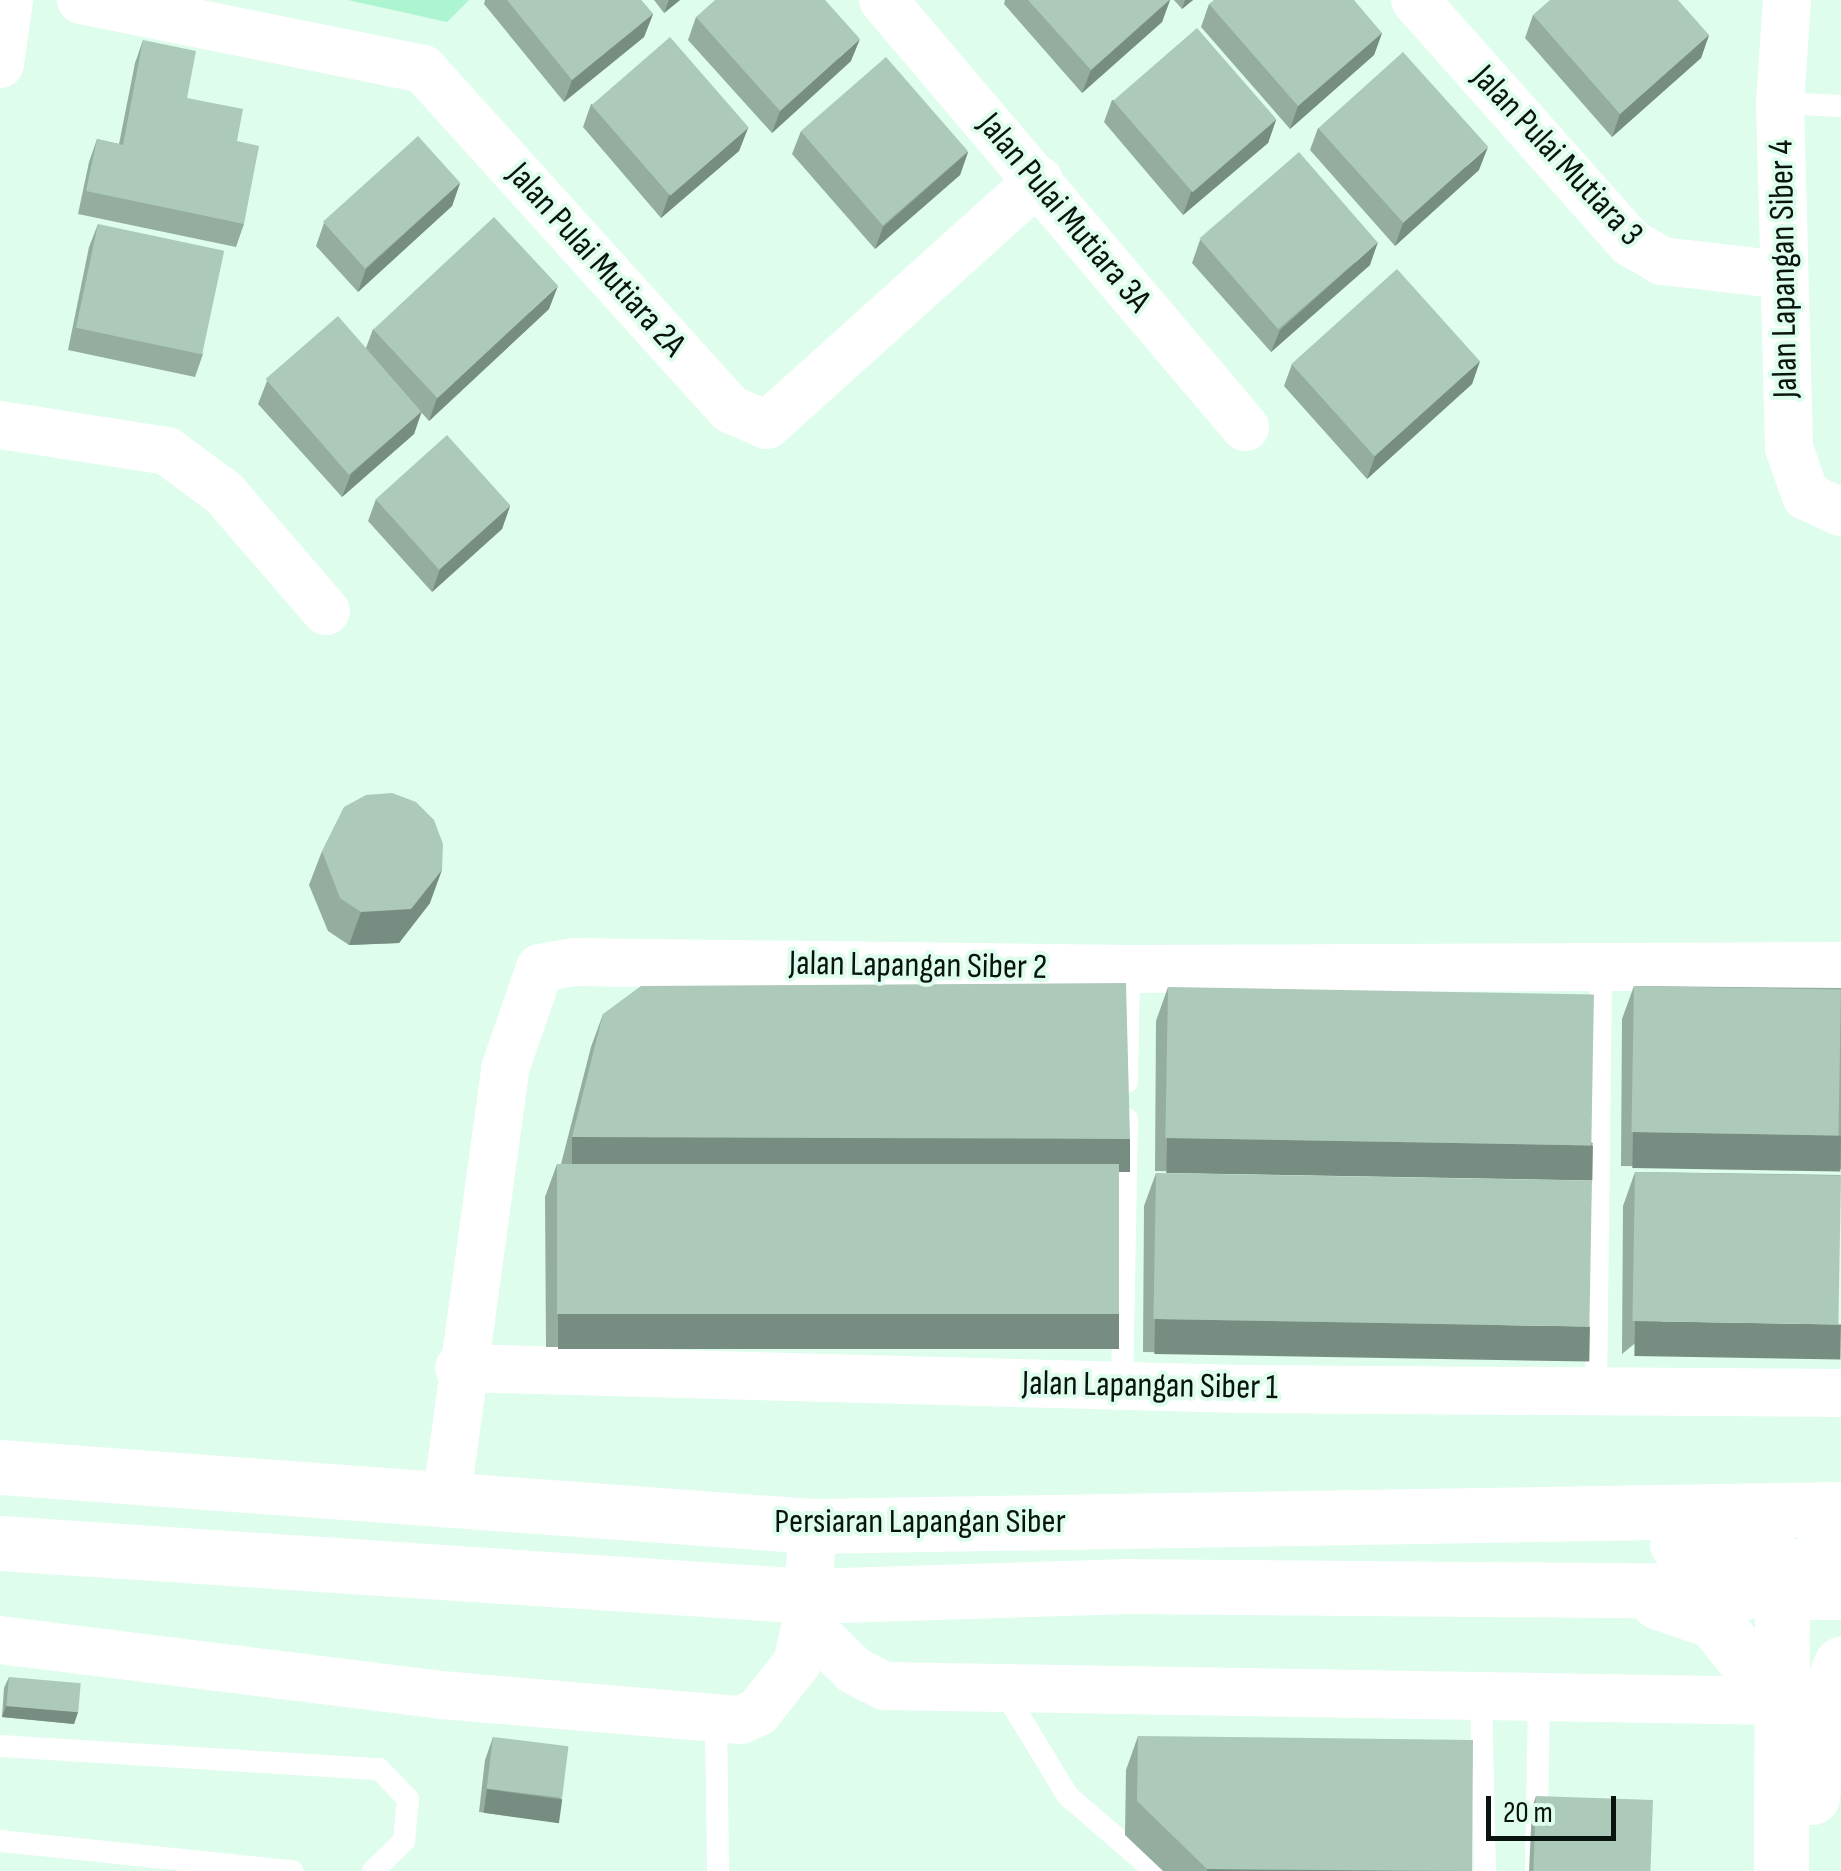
<!DOCTYPE html>
<html>
<head>
<meta charset="utf-8">
<style>
	body { margin:0 }
	#map { position:relative; width:1841px; height:1871px; overflow:hidden; background:#defdec; font-family:"Sofia Sans Condensed",sans-serif }
	div>[style] { position:absolute }
	[style*='--x'] { left:calc(var(--x)*1px); top:calc(var(--y)*1px); width:calc(var(--w)*1px); rotate:calc(var(--a)*1deg) }
	.green>* { inset:0; background:#acf5d0 }
	.lane>* { height:22px; margin:-11px; padding:0 11px; transform-origin:11px; border-radius:11px; background:#fff }
	.street>* { height:48px; margin:-24px; padding:0 24px; transform-origin:24px; border-radius:24px; background:#fff }
	.secondary>* { height:55px; margin:-27.5px; padding:0 27.5px; transform-origin:27.5px; border-radius:27.5px; background:#fff }
	.wall>* { inset:0; background:#94ad9f }
	.shaded-wall>* { inset:0; background:#788d82; transform-origin:0 0 }
	.building>* { inset:0; background:#acc9b9; transform-origin:0 0 }
	span { translate:-50% -50%; white-space:nowrap; text-align:center; line-height:1.15; -webkit-text-stroke:8px #defdec; paint-order:stroke }
	.street-label { font-size:35px; color:#09140e }
	.scale { position:absolute; left:1486px; top:1796px; width:130px; height:45px; box-sizing:border-box; border:5px solid #09140e; border-top:0; padding-left:12px; font-size:30px; line-height:35px; white-space:nowrap; color:#09140e; -webkit-text-stroke:8px #defdec; paint-order:stroke }
</style>
</head>
<body>
<div id="map">
	<div class="green">
		<div style="clip-path:polygon(348px 0,469px 0,447px 22px)"></div>
	</div>
	<div class="lane">
		<div style="--x:1780;--y:103;--w:61;--a:2.8"></div>
		<div style="--x:1127;--y:1082;--w:113;--a:-89"></div>
		<div style="--x:1122;--y:1385;--w:266;--a:-88.9"></div>
		<div style="--x:1596;--y:1391;--w:425;--a:-89.3"></div>
		<div style="--x:1002;--y:1688;--w:127;--a:58.6"></div>
		<div style="--x:1068;--y:1796;--w:115;--a:40.8"></div>
		<div style="--x:1481;--y:1696;--w:175;--a:88.7"></div>
		<div style="--x:716;--y:1720;--w:151;--a:89.2"></div>
		<div style="--x:0;--y:1746;--w:380;--a:3.5"></div>
		<div style="--x:379;--y:1769;--w:42;--a:46"></div>
		<div style="--x:408;--y:1799;--w:42;--a:95.4"></div>
		<div style="--x:404;--y:1841;--w:43;--a:135.9"></div>
		<div style="--x:0;--y:1841;--w:294;--a:5.9"></div>
		<div style="--x:1536;--y:1871;--w:173;--a:-89"></div>
	</div>
	<div class="street">
		<div style="--x:81;--y:0;--w:349;--a:11.4"></div>
		<div style="--x:423;--y:69;--w:458;--a:47.9"></div>
		<div style="--x:730;--y:409;--w:40;--a:23.4"></div>
		<div style="--x:767;--y:425;--w:366;--a:-42"></div>
		<div style="--x:883;--y:0;--w:560;--a:49.71"></div>
		<div style="--x:1415;--y:0;--w:325;--a:48.4"></div>
		<div style="--x:1631;--y:243;--w:36;--a:30"></div>
		<div style="--x:1662;--y:261;--w:122;--a:6.6"></div>
		<div style="--x:1787;--y:0;--w:103;--a:93.9"></div>
		<div style="--x:1780;--y:103;--w:345;--a:88.5"></div>
		<div style="--x:1789;--y:448;--w:51;--a:70.5"></div>
		<div style="--x:1806;--y:496;--w:38;--a:25"></div>
		<div style="--x:0;--y:64;--w:65;--a:-82"></div>
		<div style="--x:0;--y:425;--w:169;--a:8.8"></div>
		<div style="--x:167;--y:451;--w:71;--a:36.4"></div>
		<div style="--x:224;--y:493;--w:156;--a:49.2"></div>
		<div style="--x:459;--y:1368;--w:783;--a:1.54"></div>
		<div style="--x:1242;--y:1389;--w:599;--a:0.38"></div>
		<div style="--x:446;--y:1502;--w:437;--a:-82.2"></div>
		<div style="--x:505;--y:1069;--w:107;--a:-70.9"></div>
		<div style="--x:540;--y:968;--w:34;--a:-10"></div>
		<div style="--x:573;--y:962;--w:556;--a:0.72"></div>
		<div style="--x:1129;--y:969;--w:712;--a:-0.24"></div>
		<div style="--x:812;--y:1526;--w:89;--a:92.6"></div>
		<div style="--x:808;--y:1615;--w:20;--a:66"></div>
		<div style="--x:816;--y:1633;--w:54;--a:44.3"></div>
		<div style="--x:855;--y:1671;--w:34;--a:27"></div>
		<div style="--x:885;--y:1686;--w:892;--a:0.96"></div>
		<div style="--x:0;--y:1640;--w:445;--a:7.1"></div>
		<div style="--x:442;--y:1695;--w:300;--a:4.8"></div>
		<div style="--x:741;--y:1720;--w:19;--a:-25"></div>
		<div style="--x:758;--y:1712;--w:63;--a:-51.5"></div>
		<div style="--x:797;--y:1663;--w:49;--a:-77.1"></div>
	</div>
	<div class="secondary">
		<div style="--x:0;--y:1467;--w:814;--a:4.16"></div>
		<div style="--x:812;--y:1526;--w:1029;--a:-0.95"></div>
		<div style="--x:0;--y:1543;--w:810;--a:3.75"></div>
		<div style="--x:808;--y:1596;--w:313;--a:-1.8"></div>
		<div style="--x:1121;--y:1586;--w:720;--a:0.48"></div>
		<div style="--x:1677;--y:1544;--w:65;--a:0.9"></div>
		<div style="--x:1742;--y:1545;--w:34;--a:21"></div>
		<div style="--x:1774;--y:1557;--w:52;--a:41.9"></div>
		<div style="--x:1658;--y:1602;--w:59;--a:18.7"></div>
		<div style="--x:1714;--y:1621;--w:102;--a:51.8"></div>
		<div style="--x:1812;--y:1797;--w:89;--a:-83.5"></div>
		<div style="--x:1822;--y:1709;--w:49;--a:-67.1"></div>
		<div style="--x:1781;--y:1871;--w:278;--a:-89.8"></div>
		<div style="--x:1782;--y:1593;--w:26;--a:-65"></div>
		<div style="--x:1793;--y:1569;--w:51;--a:-19.5"></div>
	</div>
	<div class="wall">
		<div style="clip-path:polygon(485px 0,641px 0,653px 14px,644px 37px,564px 102px,484px 4px)"></div>
		<div style="clip-path:polygon(654px 0,680px 0,664px 13px)"></div>
		<div style="clip-path:polygon(1005px 0,1170px 0,1162px 22px,1082px 93px,1004px 4px)"></div>
		<div style="clip-path:polygon(1174px 0,1193px 0,1182px 9px)"></div>
		<div style="clip-path:polygon(1209px 4px,1382px 33px,1374px 55px,1290px 129px,1201px 27px)"></div>
		<div style="clip-path:polygon(1533px 15px,1709px 35px,1701px 58px,1612px 137px,1525px 38px)"></div>
		<div style="clip-path:polygon(696px 17px,851px 61px,772px 133px,688px 40px)"></div>
		<div style="clip-path:polygon(143px 40px,187px 98px,237px 141px,244px 224px,236px 247px,78px 214px,89px 162px,97px 139px,119px 144px,135px 63px)"></div>
		<div style="clip-path:polygon(1112px 100px,1276px 120px,1268px 143px,1183px 215px,1104px 122px)"></div>
		<div style="clip-path:polygon(591px 104px,748px 128px,739px 151px,661px 218px,583px 127px)"></div>
		<div style="clip-path:polygon(1318px 128px,1479px 170px,1395px 246px,1310px 150px)"></div>
		<div style="clip-path:polygon(801px 131px,968px 152px,960px 175px,875px 249px,792px 154px)"></div>
		<div style="clip-path:polygon(460px 183px,452px 206px,358px 292px,316px 246px,324px 223px)"></div>
		<div style="clip-path:polygon(98px 224px,203px 354px,195px 377px,68px 350px,89px 247px)"></div>
		<div style="clip-path:polygon(1200px 240px,1370px 265px,1271px 352px,1192px 263px)"></div>
		<div style="clip-path:polygon(549px 309px,429px 421px,421px 412px,414px 434px,342px 497px,258px 404px,267px 381px,366px 348px,373px 329px)"></div>
		<div style="clip-path:polygon(1480px 361px,1472px 384px,1367px 479px,1284px 386px,1292px 364px)"></div>
		<div style="clip-path:polygon(376px 499px,510px 506px,502px 529px,432px 592px,368px 521px)"></div>
		<div style="clip-path:polygon(322px 851px,430px 903px,399px 943px,349px 945px,328px 931px,309px 885px)"></div>
		<div style="clip-path:polygon(1634px 986px,1841px 988px,1841px 1169px,1621px 1166px,1622px 1019px)"></div>
		<div style="clip-path:polygon(1168px 987px,1593px 1143px,1581px 1177px,1155px 1171px,1156px 1021px)"></div>
		<div style="clip-path:polygon(603px 1014px,1119px 1169px,1107px 1349px,546px 1347px,545px 1197px,557px 1164px,561px 1164px,591px 1047px)"></div>
		<div style="clip-path:polygon(1635px 1172px,1841px 1175px,1622px 1354px,1623px 1206px)"></div>
		<div style="clip-path:polygon(1156px 1173px,1578px 1359px,1143px 1352px,1144px 1206px)"></div>
		<div style="clip-path:polygon(9px 1677px,78px 1712px,74px 1724px,2px 1717px,4px 1688px)"></div>
		<div style="clip-path:polygon(1138px 1736px,1472px 1871px,1163px 1871px,1125px 1835px,1126px 1770px)"></div>
		<div style="clip-path:polygon(493px 1737px,562px 1799px,554px 1822px,479px 1812px,485px 1760px)"></div>
		<div style="clip-path:polygon(1536px 1796px,1650px 1871px,1529px 1871px,1532px 1808px)"></div>
	</div>
	<div class="shaded-wall">
		<div style="clip-path:polygon(669px 0,680px 0,664px 13px)"></div>
		<div style="clip-path:polygon(1170px 0,1162px 22px,1082px 93px,1091px 70px)"></div>
		<div style="clip-path:polygon(1185px 0,1193px 0,1182px 9px)"></div>
		<div style="clip-path:polygon(653px 14px,644px 37px,564px 102px,572px 80px)"></div>
		<div style="clip-path:polygon(1382px 33px,1374px 55px,1290px 129px,1298px 106px)"></div>
		<div style="clip-path:polygon(1709px 35px,1701px 58px,1612px 137px,1620px 114px)"></div>
		<div style="clip-path:polygon(860px 39px,851px 61px,772px 133px,780px 111px)"></div>
		<div style="clip-path:polygon(1276px 120px,1268px 143px,1183px 215px,1191px 192px)"></div>
		<div style="clip-path:polygon(748px 128px,739px 151px,661px 218px,669px 195px)"></div>
		<div style="clip-path:polygon(1488px 147px,1479px 170px,1395px 246px,1403px 223px)"></div>
		<div style="clip-path:polygon(968px 152px,960px 175px,875px 249px,883px 227px)"></div>
		<div style="clip-path:polygon(460px 183px,452px 206px,358px 292px,366px 269px)"></div>
		<div style="clip-path:polygon(1378px 242px,1370px 265px,1271px 352px,1280px 330px)"></div>
		<div style="clip-path:polygon(558px 286px,549px 309px,429px 421px,437px 398px)"></div>
		<div style="clip-path:polygon(1480px 361px,1472px 384px,1367px 479px,1375px 456px)"></div>
		<div style="clip-path:polygon(422px 411px,414px 434px,342px 497px,351px 474px)"></div>
		<div style="clip-path:polygon(510px 506px,502px 529px,432px 592px,440px 569px)"></div>
		<div style="clip-path:polygon(442px 870px,430px 903px,399px 943px,349px 945px,361px 912px)"></div>
		<div style="left:1633px;top:1132px;width:208px;height:36px;rotate:1deg"></div>
		<div style="left:572px;top:1137px;width:558px;height:35px"></div>
		<div style="left:1167px;top:1138px;width:426px;height:35px;rotate:1deg"></div>
		<div style="left:558px;top:1314px;width:561px;height:35px"></div>
		<div style="left:1155px;top:1319px;width:435px;height:35px;rotate:1deg"></div>
		<div style="left:1635px;top:1321px;width:206px;height:35px;rotate:1deg"></div>
		<div style="clip-path:polygon(6px 1706px,78px 1712px,74px 1724px,2px 1717px)"></div>
		<div style="left:487px;top:1789px;width:76px;height:24px;rotate:8deg"></div>
		<div style="clip-path:polygon(1207px 1869px,1414px 1871px,1207px 1871px)"></div>
	</div>
	<div class="building">
		<div style="clip-path:polygon(507px 0,641px 0,653px 14px,572px 80px)"></div>
		<div style="clip-path:polygon(715px 0,825px 0,860px 39px,780px 111px,696px 17px)"></div>
		<div style="clip-path:polygon(1028px 0,1169px 0,1091px 70px)"></div>
		<div style="clip-path:polygon(1214px 0,1354px 0,1382px 33px,1298px 106px,1209px 4px)"></div>
		<div style="clip-path:polygon(1550px 0,1678px 0,1709px 35px,1620px 114px,1533px 15px)"></div>
		<div style="left:1197px;top:28px;width:121px;height:111px;rotate:49deg"></div>
		<div style="left:670px;top:37px;width:120px;height:104px;rotate:49deg"></div>
		<div style="clip-path:polygon(143px 40px,196px 51px,187px 98px,243px 109px,237px 141px,259px 146px,244px 224px,86px 191px,97px 139px,123px 145px)"></div>
		<div style="left:1403px;top:52px;width:127px;height:114px;rotate:48deg"></div>
		<div style="left:886px;top:57px;width:125px;height:113px;rotate:49deg"></div>
		<div style="left:418px;top:136px;width:63px;height:128px;rotate:48deg"></div>
		<div style="left:1299px;top:152px;width:120px;height:132px;rotate:49deg"></div>
		<div style="left:494px;top:217px;width:94px;height:165px;rotate:47deg"></div>
		<div style="left:98px;top:224px;width:129px;height:106px;rotate:12deg"></div>
		<div style="left:1397px;top:269px;width:124px;height:142px;rotate:48deg"></div>
		<div style="left:338px;top:316px;width:127px;height:96px;rotate:49deg"></div>
		<div style="left:447px;top:435px;width:95px;height:96px;rotate:48deg"></div>
		<div style="clip-path:polygon(392px 793px,416px 802px,434px 820px,443px 844px,442px 870px,411px 909px,361px 912px,340px 898px,322px 851px,344px 807px,366px 795px)"></div>
		<div style="clip-path:polygon(1126px 983px,1130px 1139px,572px 1137px,603px 1014px,641px 986px)"></div>
		<div style="left:1634px;top:986px;width:207px;height:146px;rotate:1deg"></div>
		<div style="left:1168px;top:987px;width:426px;height:151px;rotate:1deg"></div>
		<div style="left:557px;top:1164px;width:562px;height:150px"></div>
		<div style="left:1635px;top:1172px;width:206px;height:149px;rotate:1deg"></div>
		<div style="left:1156px;top:1173px;width:436px;height:146px;rotate:1deg"></div>
		<div style="left:9px;top:1677px;width:72px;height:29px;rotate:5deg"></div>
		<div style="clip-path:polygon(1138px 1736px,1473px 1740px,1472px 1871px,1207px 1869px,1137px 1801px)"></div>
		<div style="left:493px;top:1737px;width:76px;height:52px;rotate:7deg"></div>
		<div style="left:1536px;top:1796px;width:117px;height:75px;rotate:2deg"></div>
	</div>
	<div class="street-label">
		<span style="left:1557px;top:156px;rotate:47deg">Jalan Pulai Mutiara 3</span>
		<span style="left:1064px;top:213px;rotate:50deg">Jalan Pulai Mutiara 3A</span>
		<span style="left:596px;top:260px;rotate:48deg">Jalan Pulai Mutiara 2A</span>
		<span style="left:1784px;top:269px;rotate:-91deg">Jalan Lapangan Siber 4</span>
		<span style="left:918px;top:966px;rotate:1deg">Jalan Lapangan Siber 2</span>
		<span style="left:1150px;top:1386px;rotate:1deg">Jalan Lapangan Siber 1</span>
		<span style="left:920px;top:1522px">Persiaran Lapangan Siber</span>
	</div>
	<div class="scale">20 m</div>
</div>
</body>
</html>
